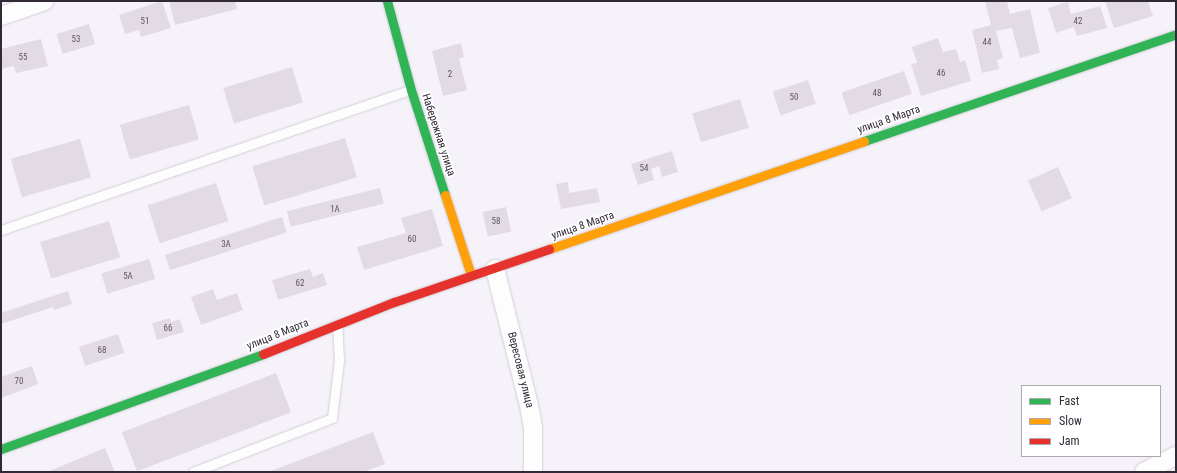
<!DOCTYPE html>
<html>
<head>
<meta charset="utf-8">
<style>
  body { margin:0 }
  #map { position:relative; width:1177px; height:473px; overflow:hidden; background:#f6f2f9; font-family:"Roboto Condensed",sans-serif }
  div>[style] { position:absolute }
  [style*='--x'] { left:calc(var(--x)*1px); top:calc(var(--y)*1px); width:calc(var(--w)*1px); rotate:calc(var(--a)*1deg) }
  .building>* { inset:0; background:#e2dbe6; transform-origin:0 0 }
  .roads { filter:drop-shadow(0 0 1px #d4ced7) drop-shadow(0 0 1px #d4ced7) }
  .lane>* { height:9px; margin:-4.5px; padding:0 4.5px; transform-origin:4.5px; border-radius:4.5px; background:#fefdfe }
  .street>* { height:18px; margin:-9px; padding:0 9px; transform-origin:9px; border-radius:9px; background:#fefdfe }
  .fast>* { height:9px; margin:-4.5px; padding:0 4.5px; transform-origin:4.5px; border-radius:4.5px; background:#30b455 }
  .slow>* { height:9px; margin:-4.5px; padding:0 4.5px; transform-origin:4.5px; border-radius:4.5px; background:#ff9f0a }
  .jam>* { height:9px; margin:-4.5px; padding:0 4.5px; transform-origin:4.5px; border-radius:4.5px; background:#e5322d }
  span { translate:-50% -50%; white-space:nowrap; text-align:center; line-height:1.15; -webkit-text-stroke:3.5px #fff; paint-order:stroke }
  .number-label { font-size:9px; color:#5d5662 }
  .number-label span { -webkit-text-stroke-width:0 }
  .street-label { font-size:11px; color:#312936 }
  .frame { position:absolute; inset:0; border:2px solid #312936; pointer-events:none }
  .legend { position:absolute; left:1021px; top:385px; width:140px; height:72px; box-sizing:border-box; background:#fff; border:1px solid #ada9af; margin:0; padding:5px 7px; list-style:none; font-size:12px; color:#312936 }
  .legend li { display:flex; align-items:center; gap:8px; height:20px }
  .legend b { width:20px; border:1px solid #ada9af }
</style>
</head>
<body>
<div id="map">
  <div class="building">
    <div style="clip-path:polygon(162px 1px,171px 28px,141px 37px,139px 30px,125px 34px,119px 15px)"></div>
    <div style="clip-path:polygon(169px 1px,235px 1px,237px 9px,175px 25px)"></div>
    <div style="clip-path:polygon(1007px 1px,1010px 14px,1030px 9px,1040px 53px,1020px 58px,1012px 28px,996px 31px,1003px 58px,997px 60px,999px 69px,982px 73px,972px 30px,991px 25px,985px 2px)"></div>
    <div style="clip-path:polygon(1105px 1px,1148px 1px,1153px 16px,1114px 28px)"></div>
    <div style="clip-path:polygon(1068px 2px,1071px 14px,1100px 6px,1107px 28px,1077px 36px,1074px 27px,1056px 33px,1048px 8px)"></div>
    <div style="left:89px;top:24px;width:21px;height:34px;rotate:73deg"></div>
    <div style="clip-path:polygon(938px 38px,943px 52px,956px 49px,960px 62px,965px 60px,971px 81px,921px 96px,911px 64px,917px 63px,912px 47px)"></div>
    <div style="clip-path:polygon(41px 39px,48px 66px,16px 73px,14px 66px,1px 69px,1px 49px)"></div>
    <div style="clip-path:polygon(461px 43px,464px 57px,459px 59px,467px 90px,443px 96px,432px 51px)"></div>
    <div style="left:292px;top:67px;width:37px;height:72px;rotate:73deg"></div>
    <div style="left:904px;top:71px;width:24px;height:66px;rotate:71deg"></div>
    <div style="left:808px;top:80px;width:25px;height:37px;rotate:72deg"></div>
    <div style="left:740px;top:99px;width:30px;height:50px;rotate:73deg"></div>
    <div style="left:189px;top:105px;width:36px;height:72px;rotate:74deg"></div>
    <div style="left:345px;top:138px;width:41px;height:97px;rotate:73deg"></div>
    <div style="left:80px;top:139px;width:40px;height:72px;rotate:74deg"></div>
    <div style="clip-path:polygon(672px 151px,678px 172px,662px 177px,659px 166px,651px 169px,654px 180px,638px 185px,631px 164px)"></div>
    <div style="left:1058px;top:167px;width:34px;height:33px;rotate:66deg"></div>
    <div style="clip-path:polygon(568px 182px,569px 193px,597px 188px,600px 202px,561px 209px,556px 184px)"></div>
    <div style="left:216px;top:183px;width:40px;height:72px;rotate:72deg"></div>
    <div style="left:380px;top:188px;width:16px;height:96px;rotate:76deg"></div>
    <div style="left:506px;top:207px;width:25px;height:24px;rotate:78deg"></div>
    <div style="clip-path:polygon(432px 209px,443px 246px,364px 270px,357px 247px,406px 233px,401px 218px)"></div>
    <div style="left:282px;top:217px;width:16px;height:123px;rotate:72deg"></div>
    <div style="left:109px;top:221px;width:38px;height:72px;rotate:73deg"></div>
    <div style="left:149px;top:259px;width:21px;height:50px;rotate:73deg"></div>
    <div style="clip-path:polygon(310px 269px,313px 277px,323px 273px,327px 285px,278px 300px,272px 280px)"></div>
    <div style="clip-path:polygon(213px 289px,217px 300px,237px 293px,243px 310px,201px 325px,191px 297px)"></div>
    <div style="clip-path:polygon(68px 291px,72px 304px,54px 310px,53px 307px,1px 324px,1px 313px)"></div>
    <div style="clip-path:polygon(170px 318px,171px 322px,180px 319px,184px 332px,157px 340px,152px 323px)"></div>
    <div style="left:118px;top:334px;width:20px;height:41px;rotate:72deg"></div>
    <div style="clip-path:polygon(32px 366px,38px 384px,1px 398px,1px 377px)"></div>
    <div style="left:276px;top:373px;width:42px;height:165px;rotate:69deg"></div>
    <div style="clip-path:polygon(373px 432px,385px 464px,363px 472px,268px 472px)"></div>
    <div style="clip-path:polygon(105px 448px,115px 472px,47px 472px)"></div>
  </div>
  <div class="roads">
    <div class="lane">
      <div style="--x:1;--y:230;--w:433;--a:-18.9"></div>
      <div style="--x:193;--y:472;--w:149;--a:-21.2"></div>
      <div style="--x:332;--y:418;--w:58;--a:-83.1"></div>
      <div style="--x:339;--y:360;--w:35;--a:-93"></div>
    </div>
    <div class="street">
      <div style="--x:1;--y:16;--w:46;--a:-18.8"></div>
      <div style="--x:495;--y:269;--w:140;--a:76"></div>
      <div style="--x:529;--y:405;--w:23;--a:80"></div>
      <div style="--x:533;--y:428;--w:44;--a:90"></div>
      <div style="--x:1144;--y:472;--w:36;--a:-27"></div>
    </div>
    <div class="fast">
      <div style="--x:387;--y:1;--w:92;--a:74.9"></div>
      <div style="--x:411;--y:90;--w:110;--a:72.1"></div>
      <div style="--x:864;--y:141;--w:330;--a:-18.9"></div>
      <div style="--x:1;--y:449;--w:279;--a:-19.9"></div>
    </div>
    <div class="slow">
      <div style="--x:445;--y:195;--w:84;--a:72"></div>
      <div style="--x:549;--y:249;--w:333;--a:-18.9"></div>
    </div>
    <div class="jam">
      <div style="--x:263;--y:354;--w:141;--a:-21.7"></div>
      <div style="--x:394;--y:302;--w:164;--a:-18.9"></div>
    </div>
  </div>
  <div class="number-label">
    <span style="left:145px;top:21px">51</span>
    <span style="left:1078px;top:21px">42</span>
    <span style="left:76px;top:39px">53</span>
    <span style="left:987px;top:42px">44</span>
    <span style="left:23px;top:57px">55</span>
    <span style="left:941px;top:73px">46</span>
    <span style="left:450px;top:74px">2</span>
    <span style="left:877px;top:93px">48</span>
    <span style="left:794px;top:97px">50</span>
    <span style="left:644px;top:168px">54</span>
    <span style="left:335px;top:209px">1А</span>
    <span style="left:496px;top:221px">58</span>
    <span style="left:412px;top:239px">60</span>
    <span style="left:226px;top:244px">3А</span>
    <span style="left:128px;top:276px">5А</span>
    <span style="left:300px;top:283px">62</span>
    <span style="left:168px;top:328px">66</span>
    <span style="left:102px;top:350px">68</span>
    <span style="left:19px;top:381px">70</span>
  </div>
  <div class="street-label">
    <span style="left:889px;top:120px;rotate:-19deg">улица 8 Марта</span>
    <span style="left:438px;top:135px;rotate:72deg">Набережная улица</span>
    <span style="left:583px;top:226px;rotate:-19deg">улица 8 Марта</span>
    <span style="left:278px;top:335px;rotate:-22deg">улица 8 Марта</span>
    <span style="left:520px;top:370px;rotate:76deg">Вересовая улица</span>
  </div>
  <div class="frame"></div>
  <ul class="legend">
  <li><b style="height:5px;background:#30b455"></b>Fast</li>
  <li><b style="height:5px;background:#ff9f0a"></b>Slow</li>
  <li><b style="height:5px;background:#e5322d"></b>Jam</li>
  </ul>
</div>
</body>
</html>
